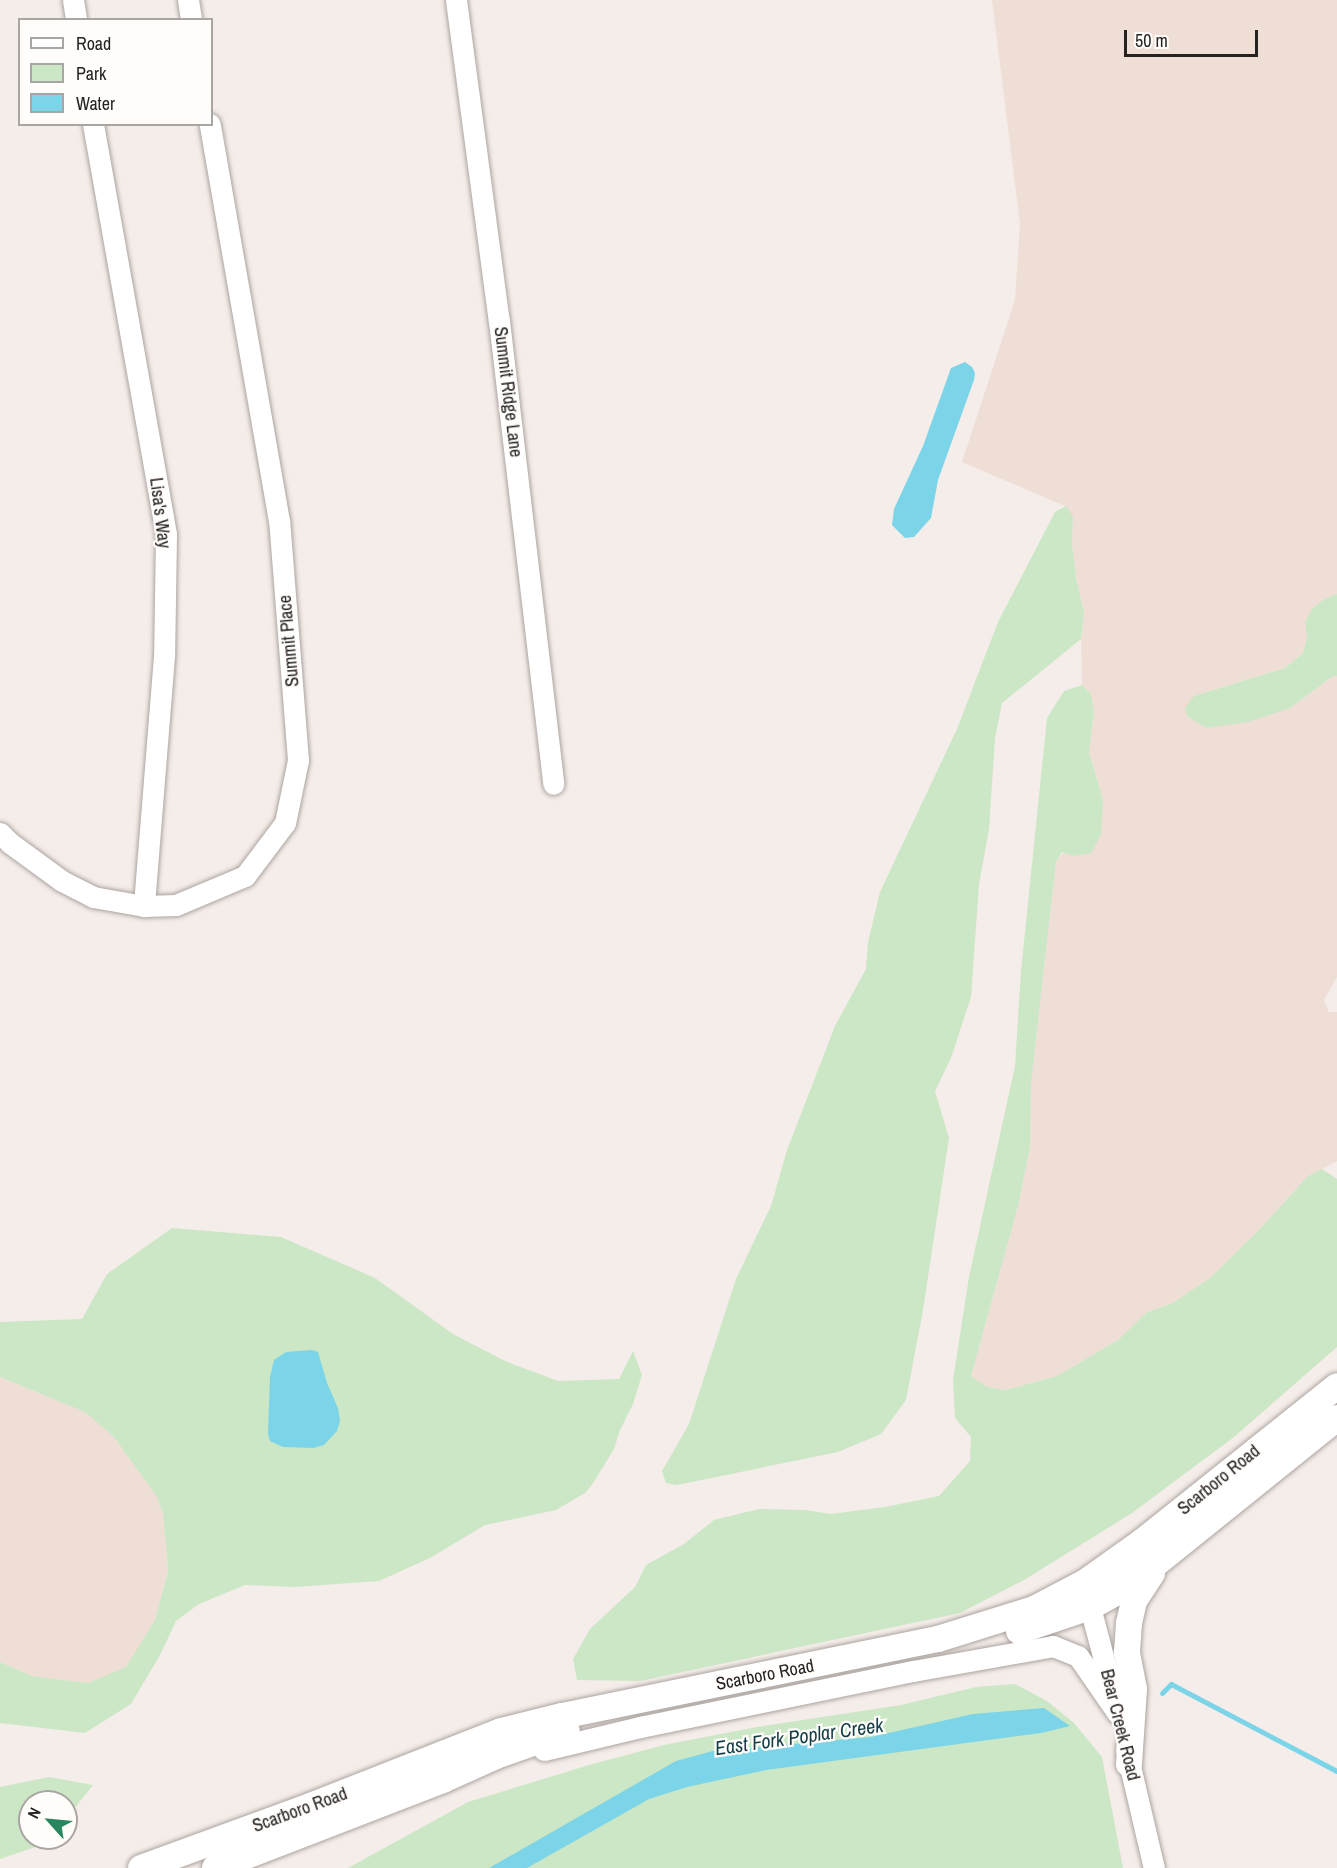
<!DOCTYPE html>
<html>
<head>
<meta charset="utf-8">
<style>
  body { margin:0 }
  #map { position:relative; width:1337px; height:1868px; overflow:hidden; background:#f5ede9; font-family:"Archivo Narrow",sans-serif }
  div>[style] { position:absolute }
  [style*='--x'] { left:calc(var(--x)*1px); top:calc(var(--y)*1px); width:calc(var(--w)*1px); rotate:calc(var(--a)*1deg) }
  .built>* { inset:0; background:#eeded6 }
  .green>* { inset:0; background:#cbe7c6 }
  .water>* { inset:0; background:#7bd4e7 }
  .stream>* { height:5px; margin:-2.5px; padding:0 2.5px; transform-origin:2.5px; border-radius:2.5px; background:#7bd4e7 }
  .roads { filter:drop-shadow(0 0 2px #aca4a0) drop-shadow(0 0 2px #aca4a0) }
  .minor>* { height:21px; margin:-10.5px; padding:0 10.5px; transform-origin:10.5px; border-radius:10.5px; background:#fff }
  .major>* { height:26px; margin:-13px; padding:0 13px; transform-origin:13px; border-radius:13px; background:#fff }
  span { translate:-50% -50%; white-space:nowrap; text-align:center; line-height:1.15; -webkit-text-stroke:4.5px #fffcfa; paint-order:stroke }
  .street-label { font-size:18px; color:#252221 }
  .water-label { font-size:20px; color:#143e46; font-style:italic }
  .legend { position:absolute; left:18px; top:18px; width:195px; height:108px; box-sizing:border-box; background:#fffcfa; border:2px solid #a8a5a3; margin:0; padding:8px 10px; list-style:none; font-size:18px; color:#252221 }
  .legend li { display:flex; align-items:center; gap:12px; height:30px }
  .legend b { width:30px; border:2px solid #a8a5a3 }
  .north { position:absolute; left:18px; top:1790px; width:60px; height:60px; box-sizing:border-box; background:#fffcfa; border:2px solid #a8a5a3; border-radius:50%; rotate:297deg; font-size:16px; font-weight:700; line-height:24px; text-align:center; color:#252221 }
  .north::after { content:''; display:block; margin:auto; width:21px; height:27px; background:#29875f; clip-path:polygon(50% 0,100% 100%,50% 72%,0 100%) }
  .scale { position:absolute; left:1124px; top:30px; width:134px; height:27px; box-sizing:border-box; border:3px solid #252221; border-top:0; padding-left:8px; font-size:18px; line-height:21px; white-space:nowrap; color:#252221; -webkit-text-stroke:4px #fffcfa; paint-order:stroke }
</style>
</head>
<body>
<div id="map">
  <div class="built">
    <div style="clip-path:polygon(992px 0,1337px 0,1337px 594px,1323px 600px,1305px 622px,1307px 638px,1303px 653px,1284px 668px,1194px 696px,1187px 716px,1206px 728px,1290px 708px,1333px 676px,1337px 676px,1337px 977px,1324px 1000px,1329px 1012px,1337px 1012px,1337px 1161px,1308px 1176px,1257px 1232px,1210px 1278px,1171px 1304px,1147px 1312px,1118px 1340px,1057px 1376px,1006px 1390px,987px 1387px,971px 1376px,1018px 1206px,1030px 1148px,1031px 1084px,1056px 862px,1103px 800px,1089px 752px,1094px 712px,1091px 694px,1082px 685px,1081px 639px,1084px 612px,1076px 578px,1072px 543px,1073px 516px,1065px 506px,962px 462px,1015px 300px,1020px 224px)"></div>
    <div style="clip-path:polygon(0 1377px,85px 1412px,114px 1437px,157px 1497px,163px 1513px,168px 1570px,155px 1620px,126px 1668px,88px 1683px,32px 1676px,0 1662px)"></div>
  </div>
  <div class="green">
    <div style="clip-path:polygon(1066px 506px,1073px 516px,1072px 543px,1076px 578px,1084px 612px,1081px 639px,1002px 703px,995px 738px,989px 829px,979px 884px,971px 997px,951px 1058px,935px 1091px,949px 1138px,923px 1310px,906px 1400px,881px 1434px,838px 1452px,677px 1485px,666px 1483px,662px 1471px,689px 1424px,736px 1279px,771px 1206px,787px 1150px,835px 1026px,866px 969px,868px 942px,880px 892px,957px 729px,998px 622px,1055px 512px)"></div>
    <div style="clip-path:polygon(1337px 594px,1337px 676px,1333px 676px,1290px 708px,1248px 722px,1206px 728px,1187px 716px,1185px 708px,1194px 696px,1285px 668px,1303px 653px,1307px 638px,1305px 622px,1312px 609px,1323px 600px)"></div>
    <div style="clip-path:polygon(1082px 685px,1091px 694px,1094px 712px,1089px 752px,1103px 800px,1101px 835px,1091px 853px,1073px 856px,1062px 852px,1056px 862px,1031px 1084px,1030px 1148px,1018px 1206px,971px 1376px,987px 1387px,1006px 1390px,1057px 1376px,1118px 1340px,1147px 1312px,1171px 1304px,1210px 1278px,1257px 1232px,1308px 1176px,1322px 1169px,1337px 1179px,1337px 1347px,1234px 1437px,1132px 1513px,1024px 1580px,960px 1613px,640px 1681px,577px 1680px,573px 1659px,590px 1629px,635px 1587px,646px 1565px,684px 1544px,714px 1520px,759px 1509px,805px 1510px,831px 1514px,885px 1507px,939px 1496px,970px 1461px,971px 1437px,955px 1418px,953px 1380px,969px 1277px,1015px 1066px,1021px 971px,1047px 718px,1064px 691px)"></div>
    <div style="clip-path:polygon(172px 1228px,281px 1237px,375px 1278px,453px 1334px,505px 1361px,558px 1381px,619px 1379px,633px 1351px,642px 1375px,633px 1404px,620px 1430px,614px 1449px,592px 1485px,585px 1493px,556px 1510px,485px 1525px,430px 1558px,379px 1581px,295px 1587px,245px 1585px,199px 1604px,176px 1621px,160px 1655px,131px 1704px,85px 1733px,0 1723px,0 1662px,32px 1676px,88px 1683px,126px 1667px,155px 1620px,168px 1571px,163px 1513px,157px 1497px,114px 1437px,85px 1412px,0 1377px,0 1322px,82px 1319px,107px 1274px)"></div>
    <div style="clip-path:polygon(1015px 1684px,1047px 1701px,1074px 1723px,1102px 1757px,1123px 1868px,348px 1868px,468px 1802px,589px 1765px,664px 1745px,757px 1727px,901px 1705px,976px 1687px)"></div>
    <div style="clip-path:polygon(49px 1777px,93px 1785px,66px 1819px,66px 1802px,30px 1802px,30px 1838px,51px 1838px,47px 1843px,0 1859px,0 1787px)"></div>
  </div>
  <div class="water">
    <div style="clip-path:polygon(965px 362px,972px 367px,975px 373px,974px 380px,938px 480px,931px 518px,914px 537px,905px 538px,892px 525px,894px 509px,923px 446px,951px 368px)"></div>
    <div style="clip-path:polygon(312px 1350px,318px 1352px,327px 1383px,338px 1408px,340px 1421px,337px 1431px,324px 1445px,313px 1448px,283px 1447px,270px 1441px,268px 1434px,270px 1377px,274px 1360px,286px 1352px)"></div>
    <div style="clip-path:polygon(1044px 1708px,1070px 1726px,1041px 1733px,766px 1770px,687px 1787px,649px 1799px,527px 1868px,489px 1868px,676px 1761px,713px 1751px,871px 1737px,973px 1714px)"></div>
  </div>
  <div class="stream">
    <div style="--x:1162;--y:1693;--w:13;--a:-45"></div>
    <div style="--x:1171;--y:1684;--w:187;--a:27.7"></div>
  </div>
  <div class="roads">
    <div class="minor">
      <div style="--x:73;--y:0;--w:20;--a:81"></div>
      <div style="--x:188;--y:0;--w:20;--a:81"></div>
      <div style="--x:456;--y:0;--w:324;--a:82.4"></div>
      <div style="--x:499;--y:321;--w:466;--a:83.3"></div>
      <div style="--x:93;--y:124;--w:417;--a:79.9"></div>
      <div style="--x:166;--y:535;--w:121;--a:90.9"></div>
      <div style="--x:164;--y:656;--w:251;--a:94.6"></div>
      <div style="--x:0;--y:833;--w:14;--a:45"></div>
      <div style="--x:10;--y:843;--w:64;--a:36.2"></div>
      <div style="--x:62;--y:881;--w:35;--a:27"></div>
      <div style="--x:93;--y:897;--w:52;--a:10"></div>
      <div style="--x:144;--y:906;--w:32;--a:-2"></div>
      <div style="--x:176;--y:905;--w:75;--a:-22.8"></div>
      <div style="--x:245;--y:876;--w:66;--a:-53"></div>
      <div style="--x:285;--y:823;--w:64;--a:-78.3"></div>
      <div style="--x:298;--y:760;--w:240;--a:-94.5"></div>
      <div style="--x:279;--y:521;--w:403;--a:-99.9"></div>
      <div style="--x:1086;--y:1592;--w:110;--a:75.2"></div>
      <div style="--x:1092;--y:1604;--w:21;--a:-59"></div>
      <div style="--x:1103;--y:1586;--w:86;--a:-36.5"></div>
      <div style="--x:1126;--y:1749;--w:122;--a:76.8"></div>
      <div style="--x:544;--y:1750;--w:99;--a:-13.5"></div>
      <div style="--x:640;--y:1727;--w:279;--a:-11.6"></div>
      <div style="--x:913;--y:1671;--w:142;--a:-10.1"></div>
      <div style="--x:1053;--y:1646;--w:27;--a:22"></div>
      <div style="--x:1078;--y:1656;--w:70;--a:55.4"></div>
    </div>
    <div class="major">
      <div style="--x:1019;--y:1631;--w:75;--a:-18.7"></div>
      <div style="--x:1090;--y:1607;--w:43;--a:-28.9"></div>
      <div style="--x:1128;--y:1586;--w:268;--a:-38.8"></div>
      <div style="--x:1129;--y:1764;--w:75;--a:-86.2"></div>
      <div style="--x:1134;--y:1689;--w:38;--a:-101"></div>
      <div style="--x:1127;--y:1652;--w:29;--a:-86"></div>
      <div style="--x:1129;--y:1623;--w:23;--a:-77"></div>
      <div style="--x:1134;--y:1601;--w:33;--a:-57"></div>
      <div style="--x:141;--y:1868;--w:180;--a:-20.1"></div>
      <div style="--x:310;--y:1806;--w:205;--a:-21.4"></div>
      <div style="--x:501;--y:1731;--w:63;--a:-13.8"></div>
      <div style="--x:562;--y:1716;--w:384;--a:-11.6"></div>
      <div style="--x:938;--y:1639;--w:101;--a:-17.4"></div>
      <div style="--x:1034;--y:1609;--w:56;--a:-27.5"></div>
      <div style="--x:1084;--y:1583;--w:72;--a:-35.4"></div>
      <div style="--x:1143;--y:1541;--w:248;--a:-38.6"></div>
      <div style="--x:215;--y:1868;--w:244;--a:-21.1"></div>
      <div style="--x:443;--y:1780;--w:58;--a:-24.4"></div>
      <div style="--x:496;--y:1756;--w:75;--a:-19.4"></div>
    </div>
  </div>
  <div class="street-label">
    <span style="left:508px;top:392px;rotate:83deg">Summit Ridge Lane</span>
    <span style="left:160px;top:513px;rotate:83deg">Lisa's Way</span>
    <span style="left:289px;top:641px;rotate:-95deg">Summit Place</span>
    <span style="left:1219px;top:1480px;rotate:-39deg">Scarboro Road</span>
    <span style="left:765px;top:1675px;rotate:-11deg">Scarboro Road</span>
    <span style="left:1120px;top:1725px;rotate:76deg">Bear Creek Road</span>
    <span style="left:300px;top:1810px;rotate:-20deg">Scarboro Road</span>
  </div>
  <div class="water-label">
    <span style="left:799px;top:1736px;rotate:-8deg">East Fork Poplar Creek</span>
  </div>
  <ul class="legend">
  <li><b style="height:8px;background:#fff"></b>Road</li>
  <li><b style="height:16px;background:#cbe7c6"></b>Park</li>
  <li><b style="height:16px;background:#7bd4e7"></b>Water</li>
  </ul>
  <div class="north">N</div>
  <div class="scale">50 m</div>
</div>
</body>
</html>
